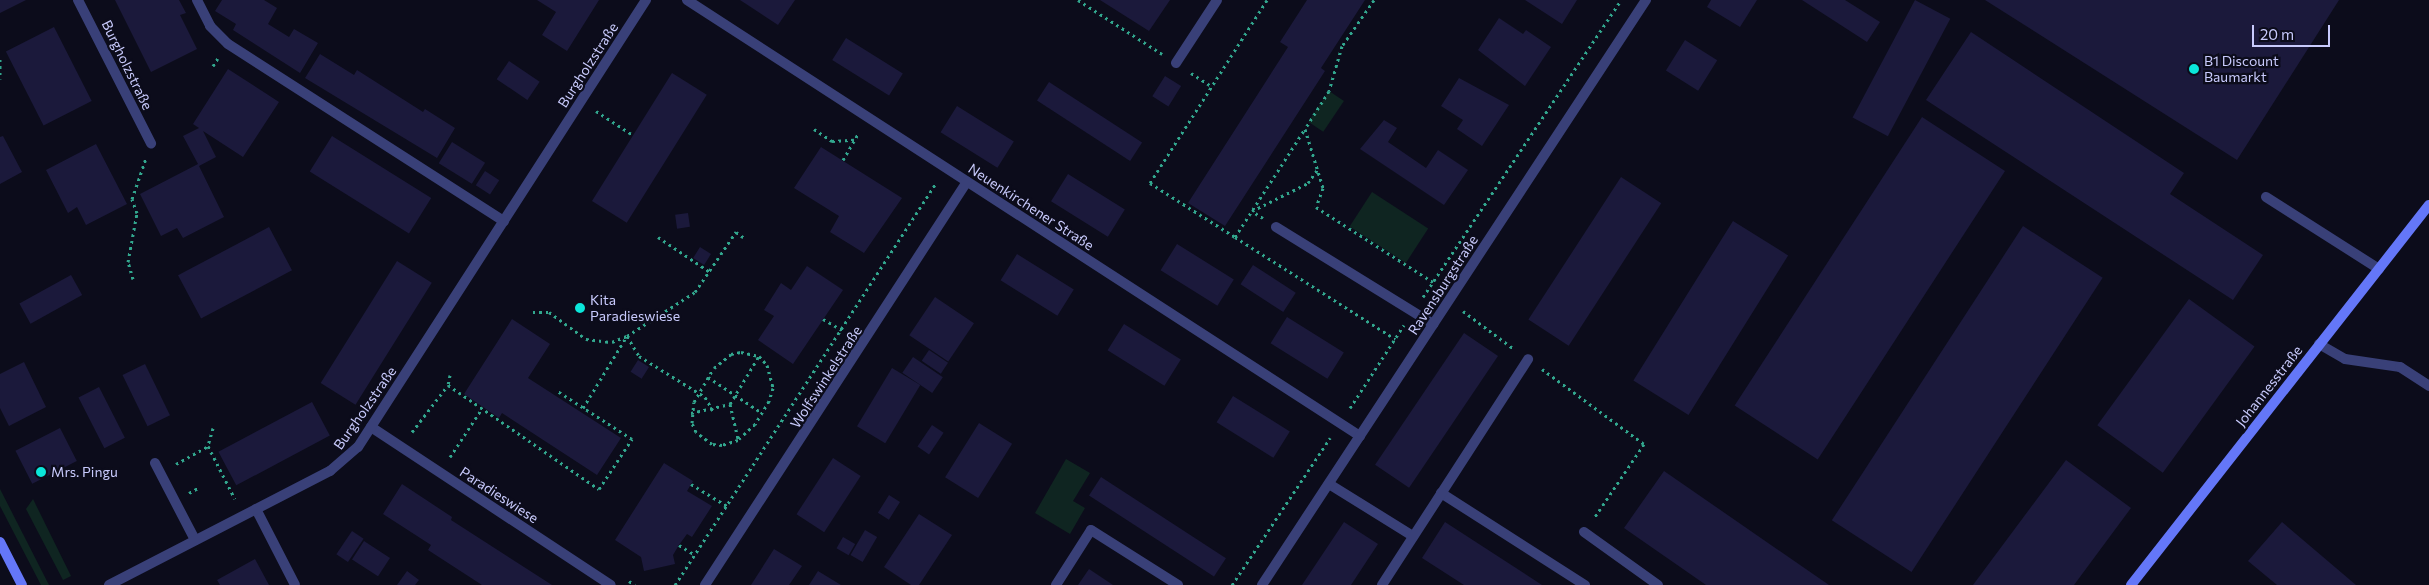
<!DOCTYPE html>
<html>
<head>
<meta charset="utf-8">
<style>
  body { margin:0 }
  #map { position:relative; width:2429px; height:585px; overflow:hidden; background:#0c0c1b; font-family:Commissioner,sans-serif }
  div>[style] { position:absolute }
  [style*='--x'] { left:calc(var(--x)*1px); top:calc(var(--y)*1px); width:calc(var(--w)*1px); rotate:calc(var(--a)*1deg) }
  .green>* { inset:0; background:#0f2521; transform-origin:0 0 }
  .building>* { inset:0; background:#1b193b; transform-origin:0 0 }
  .path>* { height:3px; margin-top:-1.5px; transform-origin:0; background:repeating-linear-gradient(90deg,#32a78e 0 2.5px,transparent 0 6.5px) }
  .service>* { height:10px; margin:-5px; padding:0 5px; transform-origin:5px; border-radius:5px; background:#394078 }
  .minor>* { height:10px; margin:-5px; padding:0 5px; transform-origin:5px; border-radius:5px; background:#394078 }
  .secondary>* { height:10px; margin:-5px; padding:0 5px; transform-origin:5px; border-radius:5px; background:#6477f8 }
  .dots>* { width:14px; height:14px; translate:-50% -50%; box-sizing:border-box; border:2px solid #0c0c1b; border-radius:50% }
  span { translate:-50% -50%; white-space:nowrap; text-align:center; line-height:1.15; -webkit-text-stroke:4.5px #0c0c1b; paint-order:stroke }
  .poi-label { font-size:14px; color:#c8cafc }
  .left { translate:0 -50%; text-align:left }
  .street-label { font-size:14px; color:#c8cafc }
  .scale { position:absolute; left:2252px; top:25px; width:78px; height:22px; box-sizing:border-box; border:2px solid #c8cafc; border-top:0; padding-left:6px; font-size:15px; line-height:18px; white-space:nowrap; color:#c8cafc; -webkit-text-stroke:4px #0c0c1b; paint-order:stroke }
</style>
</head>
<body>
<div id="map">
  <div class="green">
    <div style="left:1329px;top:91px;width:18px;height:37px;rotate:34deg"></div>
    <div style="left:1372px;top:192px;width:67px;height:41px;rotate:33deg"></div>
    <div style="clip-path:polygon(1066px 459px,1090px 473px,1073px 501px,1085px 508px,1070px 534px,1035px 513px)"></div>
    <div style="clip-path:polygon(0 489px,49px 585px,41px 585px,0 506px)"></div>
    <div style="clip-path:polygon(33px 499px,71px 576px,63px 580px,26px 509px)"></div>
  </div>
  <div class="building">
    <div style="clip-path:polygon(0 0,26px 0,0 13px)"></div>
    <div style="clip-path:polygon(115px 0,179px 0,186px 13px,180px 15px,197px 49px,151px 72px)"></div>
    <div style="clip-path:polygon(222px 0,264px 0,277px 8px,268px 24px,289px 37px,294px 29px,318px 43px,300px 73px,233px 30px,236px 24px,215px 11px)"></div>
    <div style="clip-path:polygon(537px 0,599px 0,567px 51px,542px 35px,556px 12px)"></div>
    <div style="clip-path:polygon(740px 0,795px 0,778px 25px)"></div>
    <div style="clip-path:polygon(1100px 0,1170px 0,1149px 31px)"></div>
    <div style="clip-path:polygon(1307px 0,1365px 0,1321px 68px,1325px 71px,1225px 226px,1188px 203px,1288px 47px,1280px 42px)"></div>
    <div style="clip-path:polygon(1525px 0,1577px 0,1562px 24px)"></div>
    <div style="clip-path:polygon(1711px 0,1757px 0,1740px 27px,1707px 7px)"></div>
    <div style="clip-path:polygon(1802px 0,1845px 0,1880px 22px,1867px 42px)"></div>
    <div style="left:1915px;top:0;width:40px;height:133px;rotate:28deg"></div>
    <div style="clip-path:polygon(1985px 0,2339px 0,2237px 160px)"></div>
    <div style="clip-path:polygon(1499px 18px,1523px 34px,1526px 30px,1551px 47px,1525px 86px,1478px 50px)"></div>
    <div style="left:54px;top:27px;width:83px;height:54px;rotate:63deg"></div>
    <div style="clip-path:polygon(1971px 32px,2184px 173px,2170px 194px,2263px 255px,2233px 300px,1926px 100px)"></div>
    <div style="left:846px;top:38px;width:67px;height:26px;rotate:32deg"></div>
    <div style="left:1685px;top:40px;width:38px;height:36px;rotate:32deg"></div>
    <div style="clip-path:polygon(320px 54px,354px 75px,357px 70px,423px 112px,425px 109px,455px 128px,437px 158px,305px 78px)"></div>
    <div style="left:509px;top:61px;width:37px;height:22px;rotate:34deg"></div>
    <div style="clip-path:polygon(228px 69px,279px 102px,243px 157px,203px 131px,216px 157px,199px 166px,224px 217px,183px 238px,177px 228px,161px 236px,140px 194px,198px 164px,183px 136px,199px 128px,193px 124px)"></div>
    <div style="left:672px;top:73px;width:41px;height:151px;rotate:32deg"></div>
    <div style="left:1165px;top:76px;width:19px;height:24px;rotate:32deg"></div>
    <div style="clip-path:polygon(1459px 78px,1509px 105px,1482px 146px,1457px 129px,1463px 120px,1441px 106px)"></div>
    <div style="left:1049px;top:82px;width:111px;height:22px;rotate:33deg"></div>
    <div style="left:957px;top:106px;width:67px;height:31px;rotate:32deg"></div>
    <div style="left:1922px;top:117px;width:99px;height:344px;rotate:33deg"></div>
    <div style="clip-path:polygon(1384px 120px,1397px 128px,1388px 142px,1426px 168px,1438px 150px,1468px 170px,1444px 205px,1360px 149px)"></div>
    <div style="clip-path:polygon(3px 136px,22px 172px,0 184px,0 137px)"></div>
    <div style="left:332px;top:136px;width:117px;height:42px;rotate:32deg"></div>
    <div style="left:452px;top:142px;width:39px;height:25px;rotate:32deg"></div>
    <div style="clip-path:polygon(96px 144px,127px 204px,86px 225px,77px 207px,68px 213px,46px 170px)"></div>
    <div style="clip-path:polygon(821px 147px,902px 198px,864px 253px,830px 232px,839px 216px,794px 188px)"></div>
    <div style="left:485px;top:171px;width:17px;height:17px;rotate:33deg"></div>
    <div style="left:1068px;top:174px;width:67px;height:32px;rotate:32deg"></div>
    <div style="left:1621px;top:177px;width:48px;height:170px;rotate:33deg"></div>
    <div style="left:688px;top:213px;width:14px;height:13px;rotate:82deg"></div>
    <div style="left:1733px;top:221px;width:65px;height:188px;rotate:32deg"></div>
    <div style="left:2023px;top:226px;width:95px;height:351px;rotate:33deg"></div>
    <div style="left:269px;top:227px;width:49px;height:103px;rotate:62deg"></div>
    <div style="left:1177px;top:244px;width:67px;height:31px;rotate:32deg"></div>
    <div style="left:700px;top:247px;width:13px;height:13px;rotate:32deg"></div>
    <div style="left:1017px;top:254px;width:67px;height:31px;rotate:32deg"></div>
    <div style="left:397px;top:261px;width:41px;height:144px;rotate:32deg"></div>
    <div style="left:1253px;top:265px;width:51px;height:23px;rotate:33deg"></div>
    <div style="clip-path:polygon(807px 266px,843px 290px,793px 364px,758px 340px,774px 316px,764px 310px,781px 283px,791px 290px)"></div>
    <div style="left:71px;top:275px;width:23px;height:59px;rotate:61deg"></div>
    <div style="left:935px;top:297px;width:47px;height:46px;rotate:34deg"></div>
    <div style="left:2189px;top:299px;width:81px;height:156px;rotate:36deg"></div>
    <div style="left:1287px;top:317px;width:67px;height:31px;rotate:32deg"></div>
    <div style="clip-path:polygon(512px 319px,550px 344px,528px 378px,621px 438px,597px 475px,502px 413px,499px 418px,464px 394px)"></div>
    <div style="left:1124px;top:324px;width:67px;height:31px;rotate:32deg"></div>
    <div style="left:1464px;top:333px;width:41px;height:159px;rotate:34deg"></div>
    <div style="left:929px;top:350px;width:23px;height:13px;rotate:34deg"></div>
    <div style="left:913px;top:357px;width:36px;height:19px;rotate:34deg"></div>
    <div style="left:638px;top:360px;width:13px;height:14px;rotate:32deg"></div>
    <div style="clip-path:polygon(24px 362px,46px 407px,9px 426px,0 408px,0 374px)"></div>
    <div style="left:145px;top:364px;width:57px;height:25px;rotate:64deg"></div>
    <div style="left:892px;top:368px;width:33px;height:68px;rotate:31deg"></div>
    <div style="left:99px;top:387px;width:57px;height:23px;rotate:63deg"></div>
    <div style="left:1233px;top:396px;width:67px;height:31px;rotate:32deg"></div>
    <div style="left:312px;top:402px;width:38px;height:106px;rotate:62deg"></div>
    <div style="left:979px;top:423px;width:39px;height:64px;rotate:32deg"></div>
    <div style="left:932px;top:425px;width:14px;height:26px;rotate:34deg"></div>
    <div style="left:60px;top:428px;width:37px;height:50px;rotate:63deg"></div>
    <div style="left:833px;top:458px;width:33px;height:67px;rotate:33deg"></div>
    <div style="clip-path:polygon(2066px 460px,2131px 508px,2074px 585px,1973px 585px)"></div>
    <div style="clip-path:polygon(664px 463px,693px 481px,687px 491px,712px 506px,692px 537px,687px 534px,679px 545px,673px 555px,675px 564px,644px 571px,641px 557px,615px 540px)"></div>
    <div style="clip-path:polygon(1664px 471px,1829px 585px,1706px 585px,1624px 528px)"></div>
    <div style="left:1101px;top:477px;width:149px;height:22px;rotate:33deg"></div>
    <div style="clip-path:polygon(402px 484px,452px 517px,451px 520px,552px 585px,482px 585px,428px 550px,431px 545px,383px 514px)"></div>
    <div style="left:889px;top:495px;width:13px;height:21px;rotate:32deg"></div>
    <div style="clip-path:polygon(919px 514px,952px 535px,919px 585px,911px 585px,884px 567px)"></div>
    <div style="clip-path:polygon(1344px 522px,1378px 544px,1351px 585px,1302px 585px)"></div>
    <div style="clip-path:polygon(1445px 522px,1542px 585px,1464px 585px,1422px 558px)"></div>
    <div style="clip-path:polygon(2282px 522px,2356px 585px,2277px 585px,2248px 561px)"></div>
    <div style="left:865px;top:530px;width:14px;height:29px;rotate:30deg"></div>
    <div style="left:352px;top:531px;width:14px;height:28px;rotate:34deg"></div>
    <div style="left:843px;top:537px;width:14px;height:13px;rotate:30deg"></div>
    <div style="left:364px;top:541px;width:31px;height:22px;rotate:33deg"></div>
    <div style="clip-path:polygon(774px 549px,802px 566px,789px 585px,751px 585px)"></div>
    <div style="clip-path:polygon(255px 559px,269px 585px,220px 585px,217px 580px)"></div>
    <div style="clip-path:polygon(1089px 569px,1113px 585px,1078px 585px)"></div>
    <div style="clip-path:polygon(407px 571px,419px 580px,415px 585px,397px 585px)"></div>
    <div style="clip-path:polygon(818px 571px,841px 585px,809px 585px)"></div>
  </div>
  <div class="path">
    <div style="--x:1078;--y:0;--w:100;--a:32.7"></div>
    <div style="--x:1267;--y:0;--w:217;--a:122.6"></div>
    <div style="--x:1150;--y:183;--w:101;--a:32.4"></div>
    <div style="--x:1235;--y:237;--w:129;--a:-57.1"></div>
    <div style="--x:1374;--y:0;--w:56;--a:124.8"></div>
    <div style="--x:1342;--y:46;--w:47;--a:106.1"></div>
    <div style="--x:1329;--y:91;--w:45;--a:122.3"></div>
    <div style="--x:1305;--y:129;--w:62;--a:73"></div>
    <div style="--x:1323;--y:188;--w:20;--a:110"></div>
    <div style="--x:1316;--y:207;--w:139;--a:32.7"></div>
    <div style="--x:0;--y:59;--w:20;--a:90"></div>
    <div style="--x:213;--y:66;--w:9;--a:-58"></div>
    <div style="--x:1191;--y:73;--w:24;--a:33"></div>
    <div style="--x:596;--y:111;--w:44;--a:33"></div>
    <div style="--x:814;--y:129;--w:22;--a:34"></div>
    <div style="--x:832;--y:141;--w:22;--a:-3"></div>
    <div style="--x:843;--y:160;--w:32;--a:-60"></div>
    <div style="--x:1263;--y:218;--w:13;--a:-148"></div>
    <div style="--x:1252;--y:211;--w:63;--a:-26.6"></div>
    <div style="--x:1308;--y:183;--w:16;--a:-55"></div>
    <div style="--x:658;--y:237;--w:63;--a:33.9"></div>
    <div style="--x:1235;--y:237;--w:190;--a:32.5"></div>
    <div style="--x:133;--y:279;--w:18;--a:-106"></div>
    <div style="--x:128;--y:262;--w:50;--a:-79.6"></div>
    <div style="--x:137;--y:213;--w:15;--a:-110"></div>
    <div style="--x:132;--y:199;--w:43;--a:-71.1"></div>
    <div style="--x:1423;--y:297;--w:357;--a:-56.3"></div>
    <div style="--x:1463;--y:311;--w:64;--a:36.7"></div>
    <div style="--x:533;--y:312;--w:16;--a:0"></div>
    <div style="--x:549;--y:312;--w:46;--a:36.1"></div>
    <div style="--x:586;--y:339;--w:26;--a:7"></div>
    <div style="--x:612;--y:342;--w:16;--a:-22"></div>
    <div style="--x:627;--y:336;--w:81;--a:-32.9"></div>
    <div style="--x:695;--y:292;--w:73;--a:-55.7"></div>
    <div style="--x:736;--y:232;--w:9;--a:36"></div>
    <div style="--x:823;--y:319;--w:22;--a:30"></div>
    <div style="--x:627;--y:336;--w:23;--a:59"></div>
    <div style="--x:639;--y:356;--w:78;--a:31.8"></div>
    <div style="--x:705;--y:397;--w:16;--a:60"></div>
    <div style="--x:741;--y:352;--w:18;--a:13"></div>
    <div style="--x:759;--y:356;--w:12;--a:48"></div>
    <div style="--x:767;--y:365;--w:24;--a:75"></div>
    <div style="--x:773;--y:388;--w:14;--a:107"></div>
    <div style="--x:769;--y:401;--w:27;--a:121"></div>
    <div style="--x:755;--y:424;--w:23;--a:137"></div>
    <div style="--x:738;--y:440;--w:17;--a:163"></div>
    <div style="--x:722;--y:445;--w:10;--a:-174"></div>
    <div style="--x:712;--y:444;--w:20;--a:-143"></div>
    <div style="--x:696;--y:432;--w:10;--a:-114"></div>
    <div style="--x:692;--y:423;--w:21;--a:-85"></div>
    <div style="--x:694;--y:402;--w:39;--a:-60"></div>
    <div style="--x:714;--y:368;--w:22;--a:-39"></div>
    <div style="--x:731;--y:354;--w:10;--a:-11"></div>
    <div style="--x:1542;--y:369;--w:127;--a:36.3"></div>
    <div style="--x:1644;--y:444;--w:89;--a:124"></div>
    <div style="--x:450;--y:375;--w:10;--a:101"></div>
    <div style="--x:448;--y:385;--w:183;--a:34.6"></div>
    <div style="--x:599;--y:489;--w:60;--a:-56.6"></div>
    <div style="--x:632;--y:439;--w:90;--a:-147.2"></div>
    <div style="--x:708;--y:377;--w:65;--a:33.7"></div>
    <div style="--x:730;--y:404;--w:37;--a:77"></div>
    <div style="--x:583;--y:408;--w:84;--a:-58.6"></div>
    <div style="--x:1350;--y:408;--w:99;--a:-57"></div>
    <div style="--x:691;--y:413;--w:40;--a:-13"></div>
    <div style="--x:730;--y:404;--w:56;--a:-58.9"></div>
    <div style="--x:213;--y:428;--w:19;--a:106"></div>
    <div style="--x:208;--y:446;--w:59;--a:63"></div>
    <div style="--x:412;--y:432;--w:59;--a:-52.5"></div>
    <div style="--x:450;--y:457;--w:56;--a:-56.6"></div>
    <div style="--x:176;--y:464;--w:37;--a:-29"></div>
    <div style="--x:691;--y:484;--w:42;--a:31.4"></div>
    <div style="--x:189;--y:493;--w:10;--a:-29"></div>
    <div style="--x:679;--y:545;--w:19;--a:32"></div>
    <div style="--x:629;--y:581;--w:7;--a:34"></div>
    <div style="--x:675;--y:585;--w:479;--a:-57"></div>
    <div style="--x:1232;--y:585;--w:177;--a:-56.3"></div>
  </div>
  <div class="service">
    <div style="--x:78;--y:0;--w:161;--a:63"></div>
    <div style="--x:1176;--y:63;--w:75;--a:-56.9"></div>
    <div style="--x:2266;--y:197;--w:134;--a:32.5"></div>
    <div style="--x:1276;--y:227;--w:185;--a:31.7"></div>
    <div style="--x:2319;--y:344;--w:30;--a:30"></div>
    <div style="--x:2345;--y:359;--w:56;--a:8.3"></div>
    <div style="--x:2400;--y:367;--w:35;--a:33"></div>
    <div style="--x:155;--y:463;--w:87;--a:62.5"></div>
    <div style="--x:1329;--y:484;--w:99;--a:31.8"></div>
    <div style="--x:1441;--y:493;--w:171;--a:32.6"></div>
    <div style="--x:256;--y:509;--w:85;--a:62.8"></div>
    <div style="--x:1584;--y:532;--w:91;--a:35.6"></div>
    <div style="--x:1056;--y:585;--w:65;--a:-57.5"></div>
    <div style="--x:1091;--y:530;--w:103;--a:32.3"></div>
    <div style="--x:1382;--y:585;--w:269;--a:-57.1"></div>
  </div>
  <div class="minor">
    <div style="--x:197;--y:0;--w:29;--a:63"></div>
    <div style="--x:210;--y:26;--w:25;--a:45"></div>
    <div style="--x:228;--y:44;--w:328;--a:32.7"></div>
    <div style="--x:687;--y:0;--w:802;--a:32.94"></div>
    <div style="--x:371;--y:427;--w:287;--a:33.4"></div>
    <div style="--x:109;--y:585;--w:249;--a:-27.3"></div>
    <div style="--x:330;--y:471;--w:37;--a:-41"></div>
    <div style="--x:358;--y:447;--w:532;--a:-57.21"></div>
    <div style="--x:705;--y:585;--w:481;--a:-57"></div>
    <div style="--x:1262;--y:585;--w:700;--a:-56.72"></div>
  </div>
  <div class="secondary">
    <div style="--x:0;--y:542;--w:48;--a:62.9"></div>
    <div style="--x:2131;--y:585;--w:483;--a:-51.9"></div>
  </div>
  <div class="dots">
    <div style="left:2194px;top:69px;background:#0be6da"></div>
    <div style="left:580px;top:308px;background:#0be6da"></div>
    <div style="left:41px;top:472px;background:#0be6da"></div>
  </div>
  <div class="poi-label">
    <span class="left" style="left:2204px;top:69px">B1 Discount<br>Baumarkt</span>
    <span class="left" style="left:590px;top:308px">Kita<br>Paradieswiese</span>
    <span class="left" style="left:51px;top:472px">Mrs. Pingu</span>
  </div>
  <div class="street-label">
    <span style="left:127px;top:65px;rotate:64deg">Burgholzstraße</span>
    <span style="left:588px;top:65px;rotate:-57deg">Burgholzstraße</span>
    <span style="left:1031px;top:207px;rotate:33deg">Neuenkirchener Straße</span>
    <span style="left:1443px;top:285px;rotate:-57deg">Ravensburgstraße</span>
    <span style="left:826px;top:377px;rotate:-57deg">Wolfswinkelstraße</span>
    <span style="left:2269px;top:386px;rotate:-52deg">Johannesstraße</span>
    <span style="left:365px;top:408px;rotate:-55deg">Burgholzstraße</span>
    <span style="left:499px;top:495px;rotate:33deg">Paradieswiese</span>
  </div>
  <div class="scale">20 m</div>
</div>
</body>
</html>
